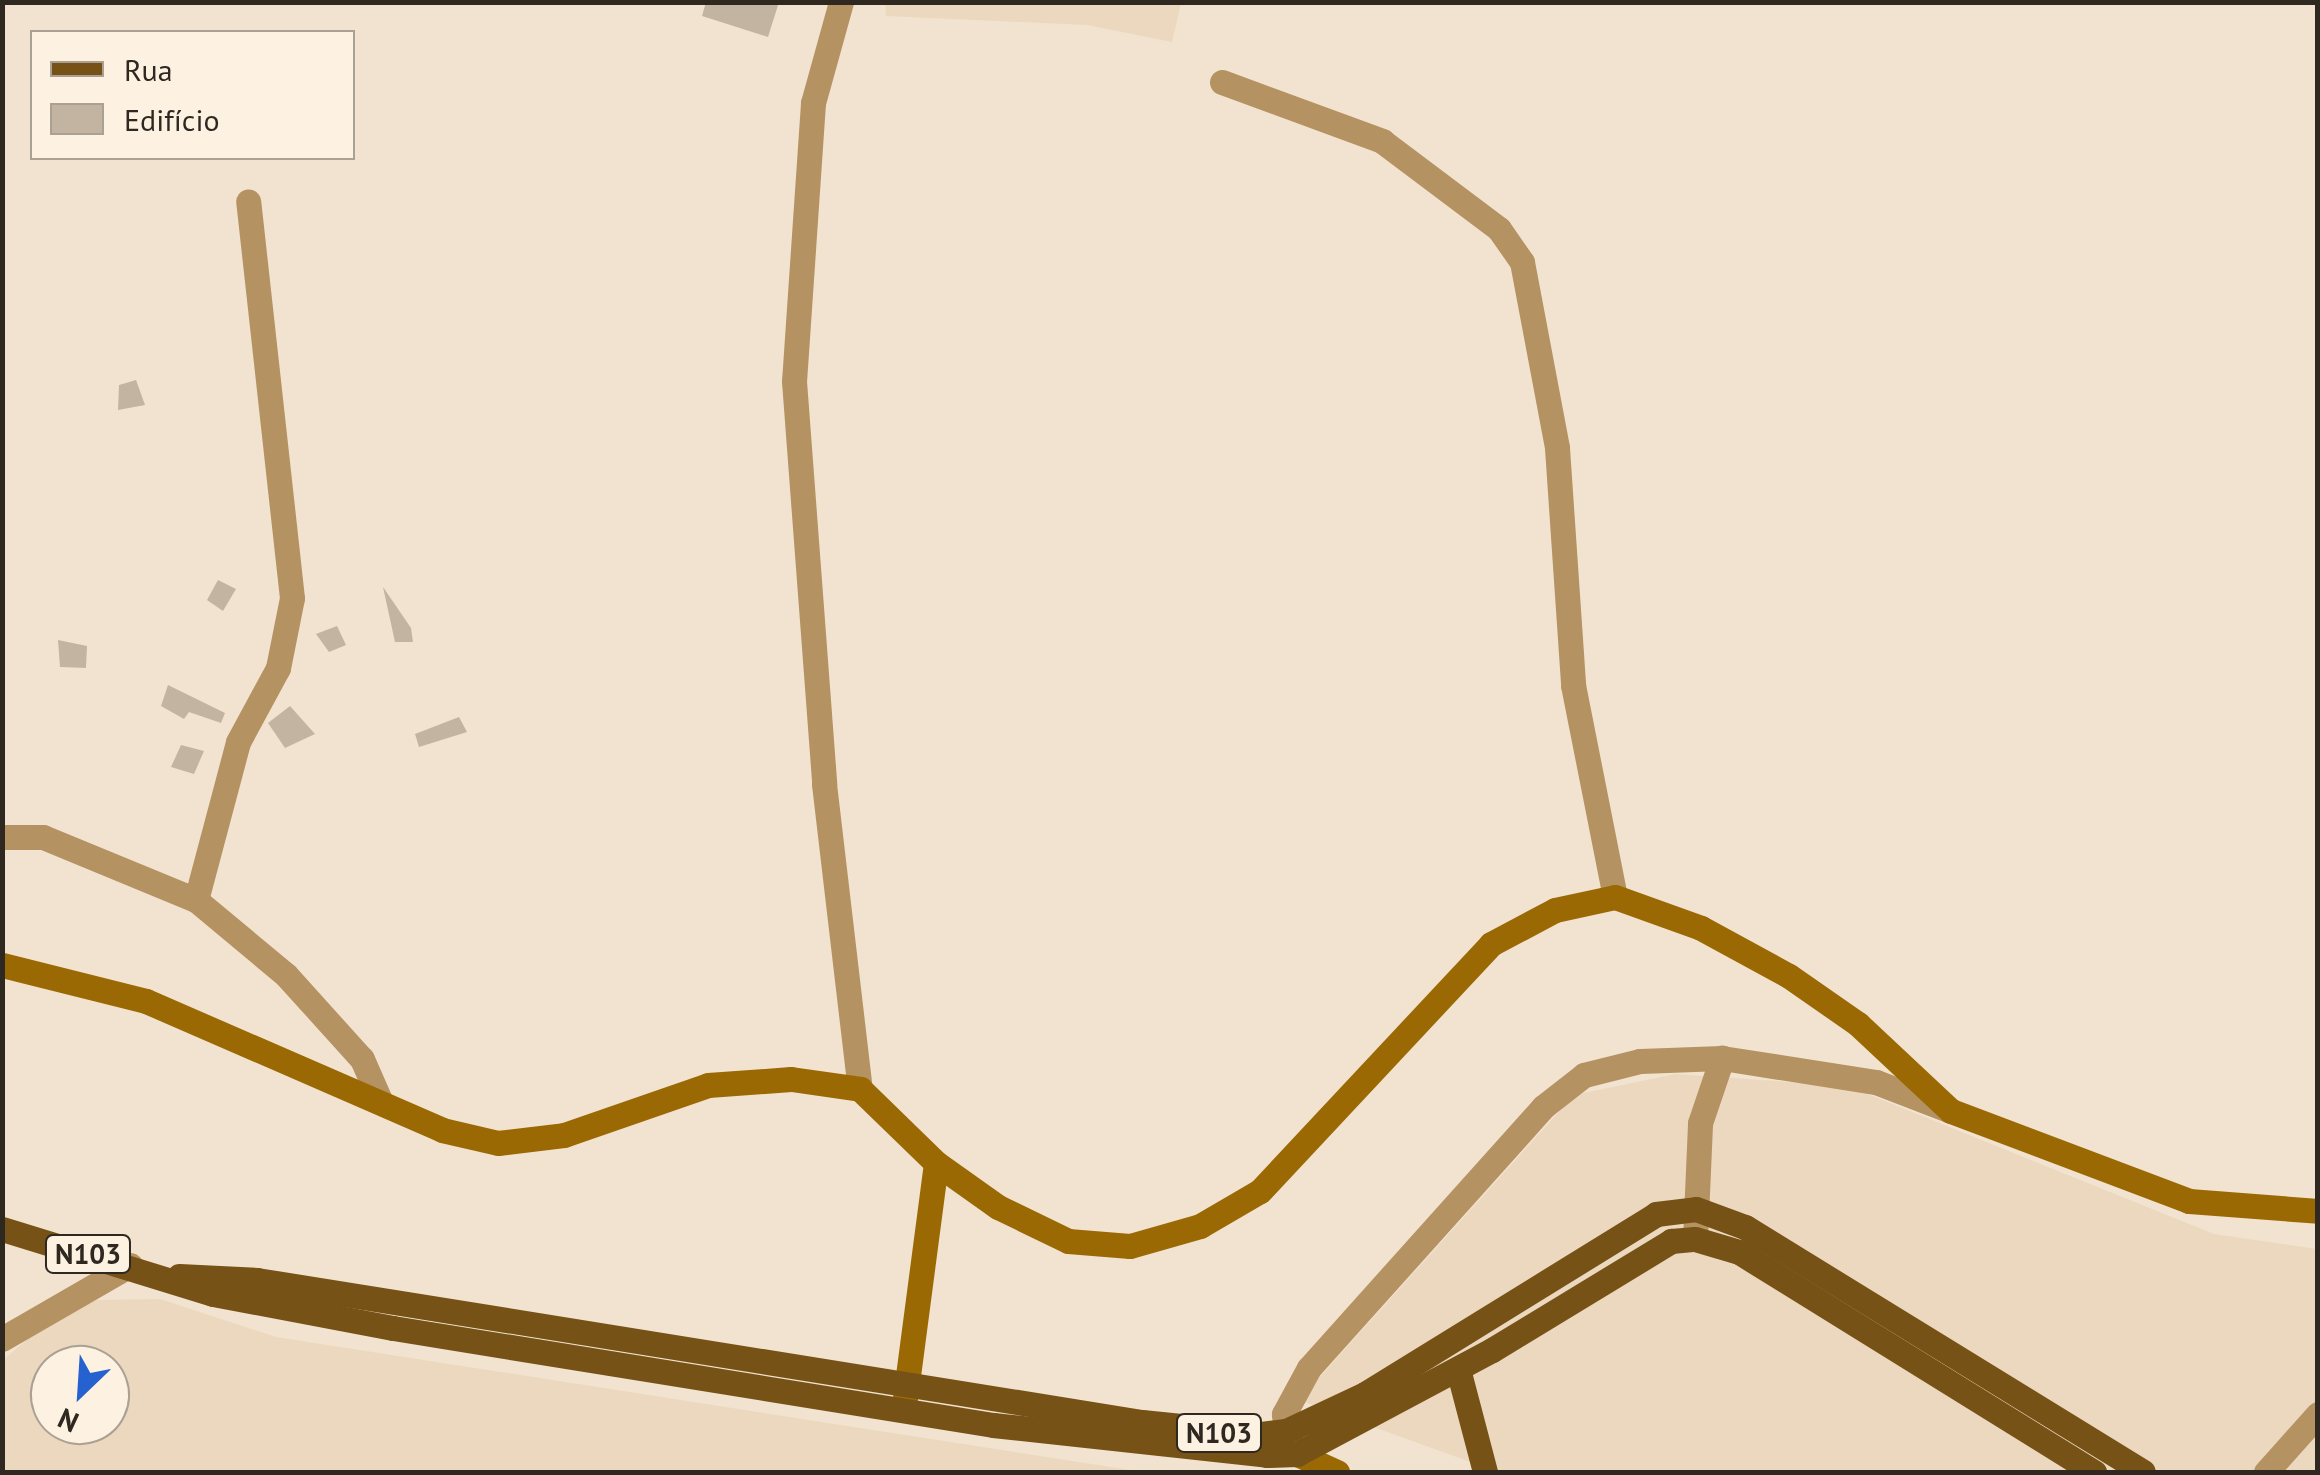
<!DOCTYPE html>
<html>
<head>
<meta charset="utf-8">
<style>
  body { margin:0 }
  #map { position:relative; width:2320px; height:1475px; overflow:hidden; background:#f2e3d0; font-family:"PT Sans",sans-serif }
  div>[style] { position:absolute }
  [style*='--x'] { left:calc(var(--x)*1px); top:calc(var(--y)*1px); width:calc(var(--w)*1px); rotate:calc(var(--a)*1deg) }
  .built>* { inset:0; background:#ebd8be }
  .building>* { inset:0; background:#c2b4a1 }
  .street>* { height:25px; margin:-12.5px; padding:0 12.5px; transform-origin:12.5px; border-radius:12.5px; background:#b59262 }
  .secondary>* { height:25px; margin:-12.5px; padding:0 12.5px; transform-origin:12.5px; border-radius:12.5px; background:#9b6903 }
  .primary>* { height:25px; margin:-12.5px; padding:0 12.5px; transform-origin:12.5px; border-radius:12.5px; background:#765216 }
  span { translate:-50% -50%; white-space:nowrap; text-align:center; line-height:1.15; -webkit-text-stroke:9px #fdf1e1; paint-order:stroke }
  .shield-label span { padding:2px 8px; background:#fdf1e1; border:2px solid; border-radius:8px; -webkit-text-stroke-width:0 }
  .shield-label { font-size:28px; color:#2e2821; font-weight:700 }
  .frame { position:absolute; inset:0; border:5px solid #2e2821; pointer-events:none }
  .legend { position:absolute; left:30px; top:30px; width:325px; height:130px; box-sizing:border-box; background:#fdf1e1; border:2px solid #aaa194; margin:0; padding:12px 18px; list-style:none; font-size:30px; color:#2e2821 }
  .legend li { display:flex; align-items:center; gap:20px; height:50px }
  .legend b { width:50px; border:2px solid #aaa194 }
  .north { position:absolute; left:30px; top:1345px; width:100px; height:100px; box-sizing:border-box; background:#fdf1e1; border:2px solid #aaa194; border-radius:50%; rotate:205deg; font-size:28px; font-weight:700; line-height:40px; text-align:center; color:#2e2821 }
  .north::after { content:''; display:block; margin:auto; width:35px; height:45px; background:#2662cf; clip-path:polygon(50% 0,100% 100%,50% 72%,0 100%) }
</style>
</head>
<body>
<div id="map">
  <div class="built">
    <div style="clip-path:polygon(885px 3px,885px 2px,1181px 3px,1172px 42px,1087px 25px,886px 16px)"></div>
    <div style="clip-path:polygon(1675px 1074px,1848px 1086px,2214px 1234px,2317px 1249px,2317px 1472px,1498px 1472px,1299px 1400px,1574px 1095px)"></div>
    <div style="clip-path:polygon(evenodd,160px 1299px,276px 1337px,1143px 1472px,3px 1472px,2px 1361px,37px 1331px,96px 1300px,160px 1299px,50px 1365px,110px 1365px,110px 1425px,50px 1425px,50px 1365px)"></div>
  </div>
  <div class="building">
    <div style="clip-path:polygon(706px 2px,779px 2px,768px 37px,702px 16px)"></div>
    <div style="clip-path:polygon(136px 380px,145px 405px,118px 410px,119px 385px)"></div>
    <div style="clip-path:polygon(218px 580px,236px 589px,223px 611px,207px 600px)"></div>
    <div style="clip-path:polygon(383px 587px,411px 628px,413px 642px,395px 642px)"></div>
    <div style="clip-path:polygon(337px 626px,346px 645px,329px 652px,316px 634px)"></div>
    <div style="clip-path:polygon(58px 640px,87px 646px,86px 668px,60px 667px)"></div>
    <div style="clip-path:polygon(168px 685px,225px 713px,221px 723px,189px 712px,184px 719px,161px 706px)"></div>
    <div style="clip-path:polygon(290px 706px,315px 734px,285px 748px,268px 723px)"></div>
    <div style="clip-path:polygon(459px 717px,467px 732px,419px 747px,415px 734px)"></div>
    <div style="clip-path:polygon(181px 745px,204px 751px,194px 774px,171px 767px)"></div>
  </div>
  <div class="street">
    <div style="--x:841;--y:2;--w:105;--a:105.5"></div>
    <div style="--x:813;--y:103;--w:279;--a:93.9"></div>
    <div style="--x:794;--y:381;--w:404;--a:85.7"></div>
    <div style="--x:824;--y:784;--w:307;--a:83.3"></div>
    <div style="--x:1222;--y:82;--w:171;--a:20.2"></div>
    <div style="--x:1382;--y:141;--w:146;--a:36.9"></div>
    <div style="--x:1499;--y:229;--w:40;--a:55.1"></div>
    <div style="--x:1522;--y:262;--w:189;--a:79.3"></div>
    <div style="--x:1557;--y:448;--w:238;--a:86.1"></div>
    <div style="--x:1573;--y:685;--w:216;--a:78.8"></div>
    <div style="--x:2;--y:837;--w:41;--a:0"></div>
    <div style="--x:43;--y:837;--w:165;--a:22.4"></div>
    <div style="--x:196;--y:900;--w:117;--a:39.8"></div>
    <div style="--x:286;--y:975;--w:113;--a:47.9"></div>
    <div style="--x:362;--y:1059;--w:45;--a:66.3"></div>
    <div style="--x:196;--y:900;--w:163;--a:-75.1"></div>
    <div style="--x:238;--y:742;--w:84;--a:-61.6"></div>
    <div style="--x:278;--y:668;--w:71;--a:-78.7"></div>
    <div style="--x:292;--y:598;--w:399;--a:-96.3"></div>
    <div style="--x:1695;--y:1239;--w:116;--a:-87.5"></div>
    <div style="--x:1700;--y:1123;--w:69;--a:-71.3"></div>
    <div style="--x:2;--y:1339;--w:148;--a:-30"></div>
    <div style="--x:1286;--y:1431;--w:17;--a:-97"></div>
    <div style="--x:1284;--y:1414;--w:52;--a:-61.5"></div>
    <div style="--x:1309;--y:1368;--w:351;--a:-48.1"></div>
    <div style="--x:1543;--y:1107;--w:52;--a:-38"></div>
    <div style="--x:1584;--y:1075;--w:58;--a:-14"></div>
    <div style="--x:1640;--y:1061;--w:82;--a:-2.1"></div>
    <div style="--x:1722;--y:1058;--w:156;--a:8.9"></div>
    <div style="--x:1876;--y:1082;--w:80;--a:21.1"></div>
    <div style="--x:2266;--y:1472;--w:78;--a:-48.1"></div>
  </div>
  <div class="secondary">
    <div style="--x:2;--y:965;--w:148;--a:14"></div>
    <div style="--x:146;--y:1001;--w:323;--a:23.5"></div>
    <div style="--x:442;--y:1130;--w:57;--a:13.1"></div>
    <div style="--x:498;--y:1143;--w:66;--a:-6.9"></div>
    <div style="--x:564;--y:1135;--w:152;--a:-19.1"></div>
    <div style="--x:708;--y:1085;--w:83;--a:-4.1"></div>
    <div style="--x:791;--y:1079;--w:70;--a:8.2"></div>
    <div style="--x:860;--y:1089;--w:106;--a:44.2"></div>
    <div style="--x:936;--y:1163;--w:76;--a:35.4"></div>
    <div style="--x:998;--y:1207;--w:78;--a:25.9"></div>
    <div style="--x:1068;--y:1241;--w:62;--a:4.6"></div>
    <div style="--x:1130;--y:1246;--w:73;--a:-15.9"></div>
    <div style="--x:1200;--y:1226;--w:69;--a:-30.3"></div>
    <div style="--x:1260;--y:1191;--w:338;--a:-46.9"></div>
    <div style="--x:1491;--y:944;--w:72;--a:-28"></div>
    <div style="--x:1555;--y:910;--w:61;--a:-12.2"></div>
    <div style="--x:1615;--y:897;--w:91;--a:19.8"></div>
    <div style="--x:1701;--y:928;--w:100;--a:28.6"></div>
    <div style="--x:1789;--y:976;--w:84;--a:34.8"></div>
    <div style="--x:1858;--y:1024;--w:127;--a:43.1"></div>
    <div style="--x:1951;--y:1111;--w:254;--a:20.7"></div>
    <div style="--x:2189;--y:1201;--w:129;--a:4.4"></div>
    <div style="--x:904;--y:1406;--w:245;--a:-82.5"></div>
    <div style="--x:1290;--y:1440;--w:16;--a:63"></div>
    <div style="--x:1297;--y:1454;--w:44;--a:24.2"></div>
  </div>
  <div class="primary">
    <div style="--x:2;--y:1229;--w:221;--a:17.1"></div>
    <div style="--x:213;--y:1294;--w:183;--a:10.7"></div>
    <div style="--x:393;--y:1328;--w:608;--a:9.18"></div>
    <div style="--x:993;--y:1425;--w:276;--a:6.2"></div>
    <div style="--x:1267;--y:1455;--w:30;--a:-2"></div>
    <div style="--x:1297;--y:1454;--w:221;--a:-28.1"></div>
    <div style="--x:1492;--y:1350;--w:210;--a:-31.3"></div>
    <div style="--x:1671;--y:1241;--w:24;--a:-5"></div>
    <div style="--x:1695;--y:1239;--w:46;--a:16.5"></div>
    <div style="--x:1739;--y:1252;--w:418;--a:31.8"></div>
    <div style="--x:179;--y:1276;--w:78;--a:2.9"></div>
    <div style="--x:257;--y:1280;--w:896;--a:9.12"></div>
    <div style="--x:1142;--y:1422;--w:120;--a:5.8"></div>
    <div style="--x:1261;--y:1434;--w:25;--a:-7"></div>
    <div style="--x:1286;--y:1431;--w:87;--a:-25.1"></div>
    <div style="--x:1365;--y:1394;--w:342;--a:-31.7"></div>
    <div style="--x:1656;--y:1214;--w:40;--a:-7.1"></div>
    <div style="--x:1696;--y:1209;--w:52;--a:20.2"></div>
    <div style="--x:1745;--y:1227;--w:467;--a:31.6"></div>
    <div style="--x:1458;--y:1369;--w:106;--a:75.3"></div>
  </div>
  <div class="shield-label">
    <span style="left:88px;top:1254px">N103</span>
    <span style="left:1219px;top:1433px">N103</span>
  </div>
  <div class="frame"></div>
  <ul class="legend">
  <li><b style="height:12px;background:#765216"></b>Rua</li>
  <li><b style="height:28px;background:#c2b4a1"></b>Edifício</li>
  </ul>
  <div class="north">N</div>
</div>
</body>
</html>
